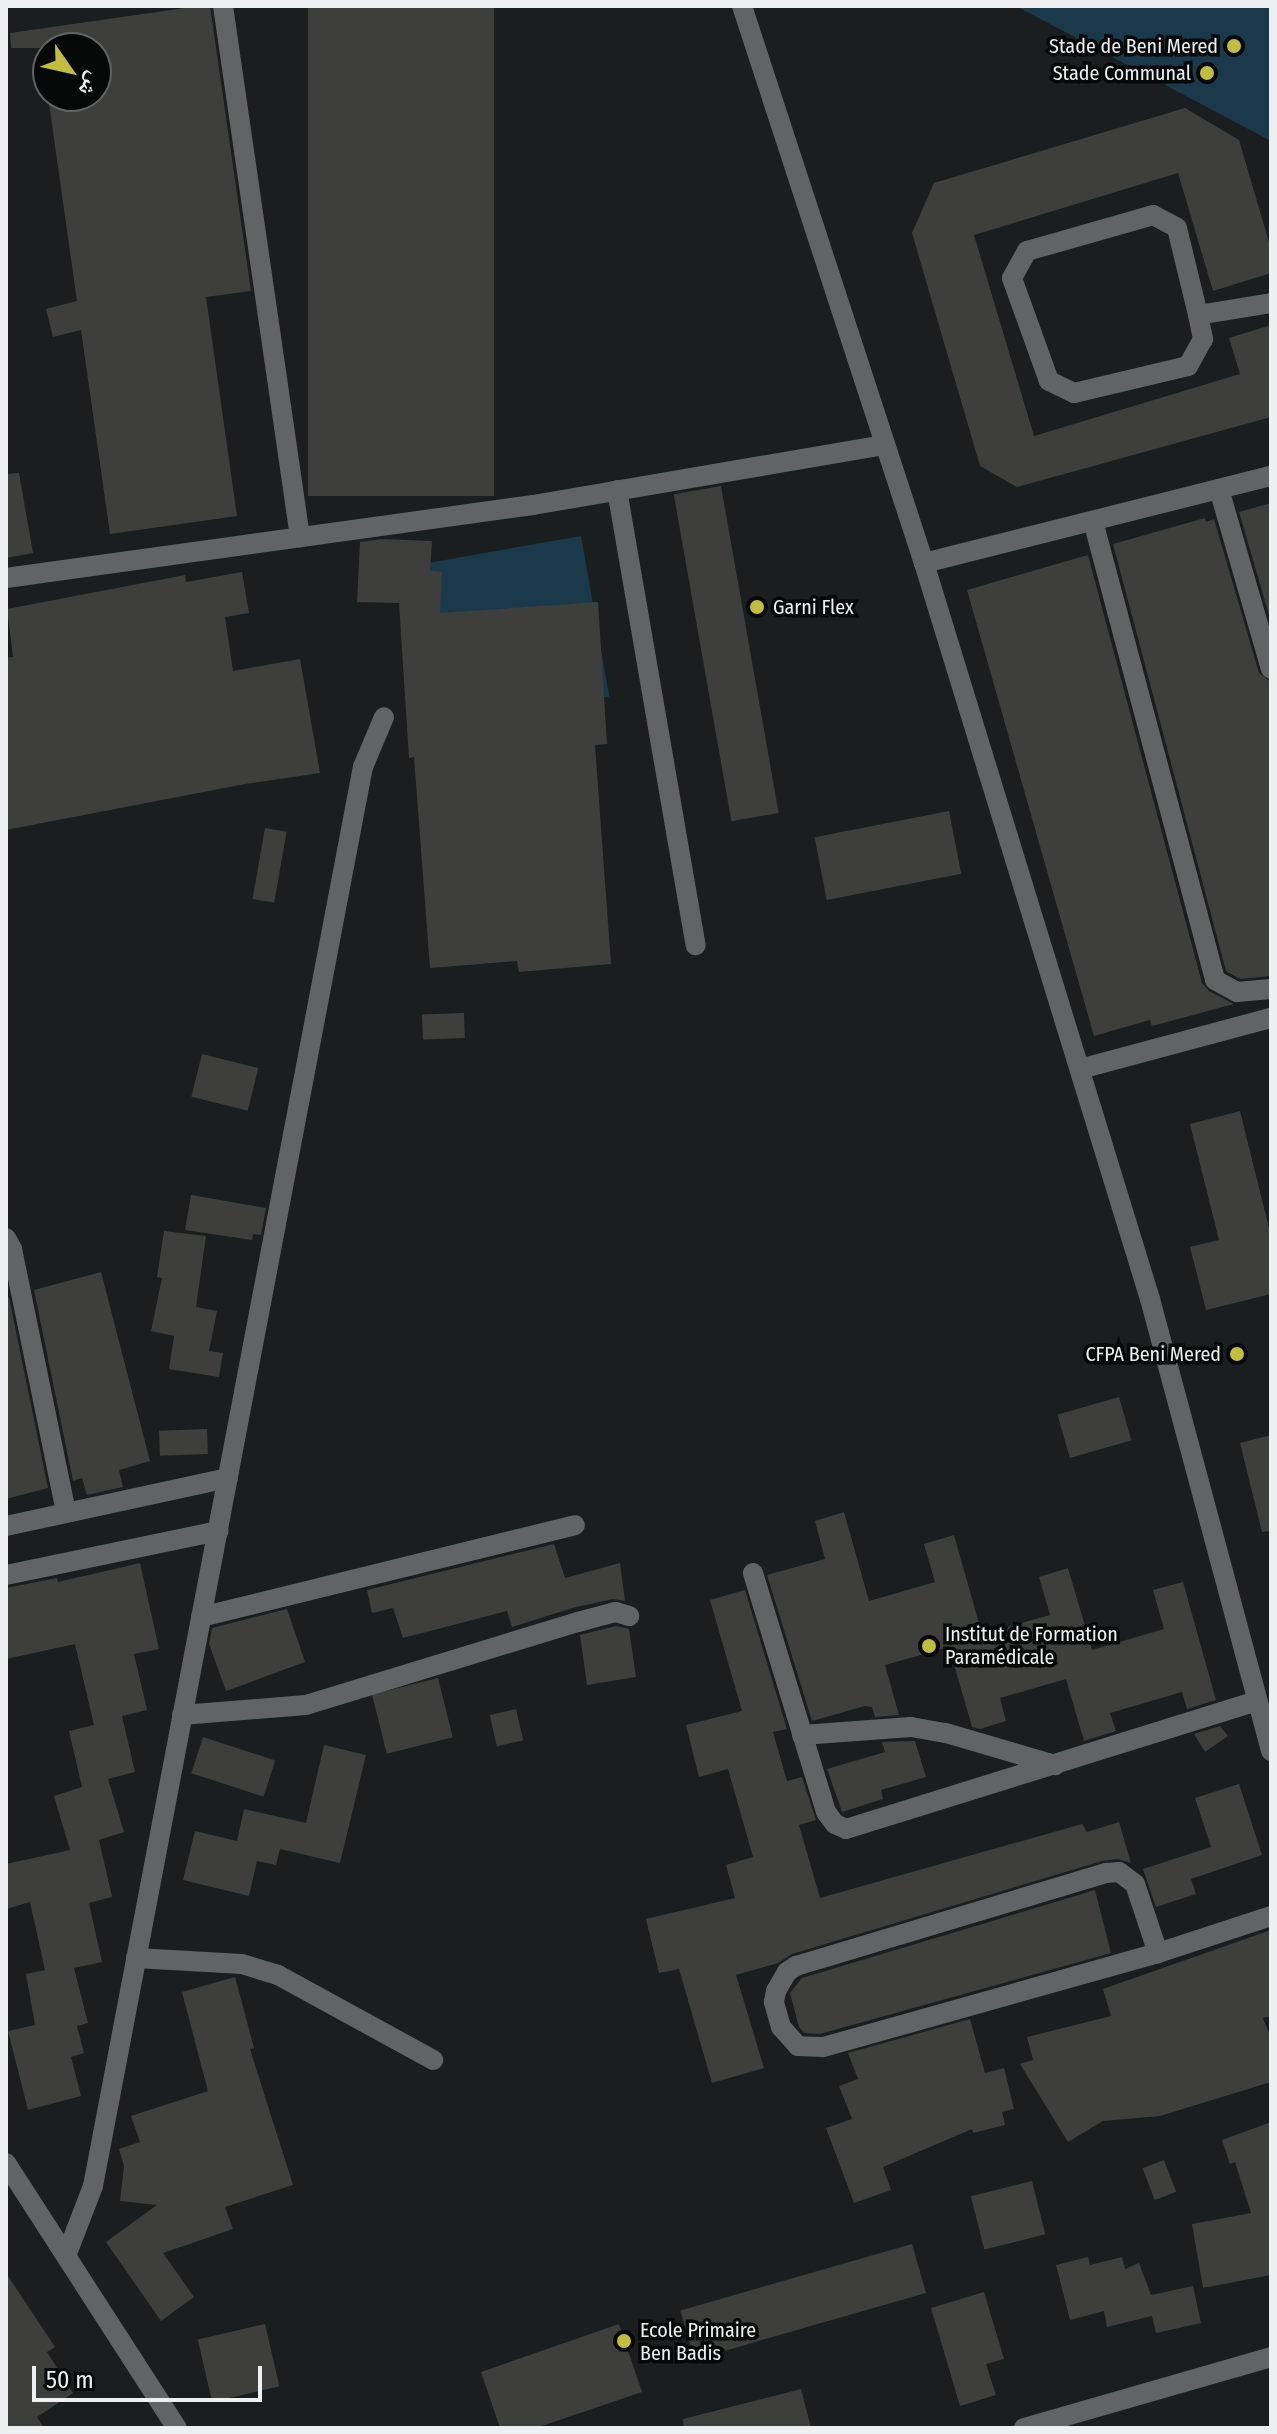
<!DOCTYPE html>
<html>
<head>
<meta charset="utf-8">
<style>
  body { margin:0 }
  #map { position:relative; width:1277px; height:2434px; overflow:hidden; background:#1b1e1f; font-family:"Fira Sans Condensed","Noto Naskh Arabic",sans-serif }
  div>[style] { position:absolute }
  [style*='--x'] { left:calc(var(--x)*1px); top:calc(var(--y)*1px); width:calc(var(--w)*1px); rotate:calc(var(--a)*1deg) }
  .green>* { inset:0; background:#1a3a4b; transform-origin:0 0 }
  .building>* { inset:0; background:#3e3e3c; transform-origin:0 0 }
  .minor>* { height:20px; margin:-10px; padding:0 10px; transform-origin:10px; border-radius:10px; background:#626364 }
  .dots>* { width:22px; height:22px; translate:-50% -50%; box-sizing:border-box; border:4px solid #070808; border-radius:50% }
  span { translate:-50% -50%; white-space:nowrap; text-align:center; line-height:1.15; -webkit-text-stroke:7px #070808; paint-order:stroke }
  .poi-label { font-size:20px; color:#edeff0 }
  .right { translate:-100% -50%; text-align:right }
  .left { translate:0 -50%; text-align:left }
  .frame { position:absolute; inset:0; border:8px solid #edeff0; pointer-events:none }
  .north { position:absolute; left:32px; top:32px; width:80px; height:80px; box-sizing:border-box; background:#070808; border:2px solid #636465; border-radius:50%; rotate:124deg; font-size:22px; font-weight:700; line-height:32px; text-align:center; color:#edeff0 }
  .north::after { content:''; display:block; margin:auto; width:28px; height:36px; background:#c2bd3f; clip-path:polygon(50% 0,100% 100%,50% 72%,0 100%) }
  .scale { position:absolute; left:32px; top:2366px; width:230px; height:36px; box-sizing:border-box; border:4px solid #edeff0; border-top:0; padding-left:10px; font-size:24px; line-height:28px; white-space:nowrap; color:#edeff0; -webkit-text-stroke:6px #070808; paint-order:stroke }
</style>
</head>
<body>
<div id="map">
  <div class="green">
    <div style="clip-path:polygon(1016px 6px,1271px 6px,1271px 141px)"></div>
    <div style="left:581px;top:536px;width:163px;height:178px;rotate:80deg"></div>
  </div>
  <div class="building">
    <div style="clip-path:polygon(199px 6px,210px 6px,251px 291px,206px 297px,237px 516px,110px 534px,81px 330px,53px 337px,46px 309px,77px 301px,48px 96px,96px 96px,96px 48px,11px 48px,10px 33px)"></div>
    <div style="left:308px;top:6px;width:186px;height:490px"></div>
    <div style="clip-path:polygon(1185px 108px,1239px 140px,1271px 249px,1271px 273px,1213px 291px,1178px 173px,974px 235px,1034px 436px,1240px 374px,1229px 338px,1271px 325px,1271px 417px,1017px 487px,980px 466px,912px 233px,934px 183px)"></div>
    <div style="clip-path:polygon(19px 473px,33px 553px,6px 558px,6px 474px)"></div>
    <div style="left:721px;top:486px;width:332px;height:48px;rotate:80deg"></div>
    <div style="clip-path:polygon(1271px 503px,1271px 622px,1239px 512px)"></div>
    <div style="clip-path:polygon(1205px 518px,1206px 522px,1214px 519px,1259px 673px,1271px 682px,1271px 976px,1240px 979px,1226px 971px,1113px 544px)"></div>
    <div style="clip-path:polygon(382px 539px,432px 541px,430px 571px,442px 572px,440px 613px,598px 602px,607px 744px,595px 745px,611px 964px,519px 972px,517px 961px,430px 968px,414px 757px,409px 758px,399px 603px,357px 602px,360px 542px)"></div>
    <div style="clip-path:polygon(1088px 555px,1202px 983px,1209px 991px,1234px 1004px,1152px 1026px,1150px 1020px,1094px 1036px,967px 590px)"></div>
    <div style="clip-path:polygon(242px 572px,249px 613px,225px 617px,233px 671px,300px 659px,320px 773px,245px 784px,6px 830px,6px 658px,13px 657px,7px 609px,185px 575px,186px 582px)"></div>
    <div style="left:949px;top:811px;width:64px;height:137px;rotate:79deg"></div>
    <div style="left:265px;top:828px;width:22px;height:72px;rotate:10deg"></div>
    <div style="left:464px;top:1013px;width:25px;height:42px;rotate:88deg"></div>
    <div style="left:202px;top:1054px;width:58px;height:44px;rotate:14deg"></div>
    <div style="clip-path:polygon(1240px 1111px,1271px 1236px,1271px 1294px,1206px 1310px,1190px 1247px,1219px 1240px,1190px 1124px)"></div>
    <div style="clip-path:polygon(191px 1195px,266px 1208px,261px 1235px,253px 1234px,252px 1240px,185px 1230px)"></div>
    <div style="clip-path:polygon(164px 1231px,206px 1236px,196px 1307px,217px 1311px,209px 1351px,223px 1353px,219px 1377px,169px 1369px,174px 1336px,151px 1331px,162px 1278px,157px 1277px)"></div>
    <div style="clip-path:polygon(101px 1272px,150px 1461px,119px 1470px,123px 1487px,87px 1495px,82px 1478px,73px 1481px,34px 1290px)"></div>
    <div style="clip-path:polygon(9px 1297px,48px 1488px,6px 1499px,6px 1298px)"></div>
    <div style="left:1119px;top:1397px;width:45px;height:64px;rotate:74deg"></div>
    <div style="left:207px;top:1429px;width:25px;height:48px;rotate:88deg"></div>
    <div style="clip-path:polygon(1271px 1435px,1271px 1531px,1262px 1532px,1240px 1443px)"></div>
    <div style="clip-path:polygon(844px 1512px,869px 1601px,935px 1582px,924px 1544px,954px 1535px,982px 1634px,1050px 1615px,1039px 1577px,1068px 1568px,1092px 1650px,1164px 1629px,1153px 1590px,1183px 1582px,1216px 1700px,1187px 1709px,1182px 1692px,1110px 1713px,1116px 1731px,1084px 1741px,1066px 1679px,1000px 1698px,1006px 1721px,980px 1729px,972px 1727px,949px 1647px,885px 1665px,899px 1715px,875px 1717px,872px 1707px,865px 1706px,812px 1721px,767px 1575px,825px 1559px,815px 1521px)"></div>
    <div style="clip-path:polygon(554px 1544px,565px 1578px,620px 1563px,625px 1601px,613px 1599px,576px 1607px,512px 1627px,507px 1611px,403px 1638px,393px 1608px,372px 1613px,367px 1590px)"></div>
    <div style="clip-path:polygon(140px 1563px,159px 1649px,134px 1654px,147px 1710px,122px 1716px,135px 1772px,108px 1779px,124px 1832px,99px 1840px,112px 1897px,89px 1903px,102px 1962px,74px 1968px,88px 2023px,77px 2026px,84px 2053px,71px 2057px,81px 2096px,28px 2110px,8px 2031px,35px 2025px,26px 1974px,45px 1970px,30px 1902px,6px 1909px,6px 1864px,70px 1850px,54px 1796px,82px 1787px,69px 1731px,94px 1725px,75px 1644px,6px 1659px,6px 1588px,57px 1578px,58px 1582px)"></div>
    <div style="clip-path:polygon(745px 1590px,787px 1729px,773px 1732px,787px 1781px,802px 1777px,816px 1820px,799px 1825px,820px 1898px,1082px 1824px,1087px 1832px,1119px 1822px,1131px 1863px,1118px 1859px,1102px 1861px,792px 1954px,778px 1963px,736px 1975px,764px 2068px,712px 2083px,679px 1969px,659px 1973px,646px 1919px,735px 1898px,726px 1865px,753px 1857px,728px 1769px,699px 1777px,686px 1725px,742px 1711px,710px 1600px)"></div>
    <div style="clip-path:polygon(287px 1609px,305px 1662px,226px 1691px,209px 1644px,212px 1628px)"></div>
    <div style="clip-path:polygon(616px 1626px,629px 1629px,636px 1677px,587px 1685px,580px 1635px)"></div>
    <div style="left:438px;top:1678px;width:61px;height:68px;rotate:76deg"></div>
    <div style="left:516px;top:1709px;width:32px;height:27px;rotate:77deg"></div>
    <div style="clip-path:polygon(1220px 1726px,1228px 1736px,1205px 1752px,1194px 1734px)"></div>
    <div style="left:203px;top:1737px;width:76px;height:38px;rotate:18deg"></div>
    <div style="clip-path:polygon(915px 1741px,926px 1777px,881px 1790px,883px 1799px,842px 1812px,827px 1769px,885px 1752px,882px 1742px)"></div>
    <div style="clip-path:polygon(324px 1745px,366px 1755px,340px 1863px,280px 1849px,276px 1865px,257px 1861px,249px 1896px,183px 1880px,195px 1831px,237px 1841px,244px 1809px,306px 1823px)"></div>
    <div style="clip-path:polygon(1239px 1784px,1262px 1855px,1191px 1879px,1196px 1894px,1156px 1907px,1143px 1869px,1211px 1847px,1195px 1798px)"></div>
    <div style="clip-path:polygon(1095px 1890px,1111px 1953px,820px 2034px,804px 2033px,799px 2027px,790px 1993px,802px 1978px)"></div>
    <div style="clip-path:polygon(1271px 1930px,1271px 2016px,1263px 2018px,1271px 2038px,1271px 2082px,1160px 2116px,1103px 2121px,1068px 2142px,1020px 2064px,1033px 2060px,1027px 2037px,1111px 2016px,1103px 1989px)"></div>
    <div style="clip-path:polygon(235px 1977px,254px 2048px,250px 2049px,293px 2185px,225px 2207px,233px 2229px,163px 2253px,194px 2297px,161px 2321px,106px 2242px,157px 2205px,120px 2201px,124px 2166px,119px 2149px,140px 2142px,131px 2116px,208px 2091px,182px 1992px)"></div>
    <div style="clip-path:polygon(970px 2019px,985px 2073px,1004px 2068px,1014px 2109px,1002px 2112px,1005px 2125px,973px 2133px,972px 2129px,883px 2167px,891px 2190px,854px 2203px,826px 2128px,852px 2119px,839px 2086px,858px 2079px,848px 2053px)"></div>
    <div style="clip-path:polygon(1271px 2122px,1271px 2275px,1203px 2288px,1192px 2224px,1251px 2213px,1235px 2162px,1230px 2164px,1222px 2140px)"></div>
    <div style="left:1164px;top:2160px;width:34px;height:23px;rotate:69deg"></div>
    <div style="left:1032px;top:2181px;width:55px;height:63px;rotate:76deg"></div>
    <div style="left:912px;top:2244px;width:51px;height:241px;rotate:74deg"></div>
    <div style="clip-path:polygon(1088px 2257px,1090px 2265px,1122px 2257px,1125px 2269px,1139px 2263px,1151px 2295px,1193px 2286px,1201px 2323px,1156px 2333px,1152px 2316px,1107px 2327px,1104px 2311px,1070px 2320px,1056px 2265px)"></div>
    <div style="clip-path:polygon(6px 2273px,55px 2347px,47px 2352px,73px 2393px,37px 2417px,44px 2428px,6px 2428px)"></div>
    <div style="clip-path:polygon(984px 2292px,1004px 2359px,986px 2364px,996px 2395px,960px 2406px,931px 2308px)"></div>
    <div style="left:265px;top:2324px;width:64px;height:69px;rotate:77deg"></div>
    <div style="clip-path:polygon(619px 2324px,642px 2392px,536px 2428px,500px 2428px,481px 2372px)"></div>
    <div style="clip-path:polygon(801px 2389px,811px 2428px,684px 2428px,683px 2419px)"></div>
  </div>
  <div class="minor">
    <div style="--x:223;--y:6;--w:537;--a:81.75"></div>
    <div style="--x:742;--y:6;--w:586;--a:71.91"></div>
    <div style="--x:924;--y:563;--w:770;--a:72.93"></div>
    <div style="--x:1150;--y:1299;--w:468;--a:75"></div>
    <div style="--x:1153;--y:215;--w:27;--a:28"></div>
    <div style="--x:1177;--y:228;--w:89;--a:76.4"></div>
    <div style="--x:1198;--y:315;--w:25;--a:78"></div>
    <div style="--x:1203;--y:339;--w:31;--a:119"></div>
    <div style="--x:1188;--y:366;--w:117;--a:166.7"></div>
    <div style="--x:1074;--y:393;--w:28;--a:-154"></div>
    <div style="--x:1049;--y:381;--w:109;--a:-109.8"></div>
    <div style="--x:1012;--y:278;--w:31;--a:-61"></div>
    <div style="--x:1027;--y:251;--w:131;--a:-15.9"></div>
    <div style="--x:1198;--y:315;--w:74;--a:-9.3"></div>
    <div style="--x:1219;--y:489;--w:187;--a:73.9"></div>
    <div style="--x:617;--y:490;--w:462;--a:80.2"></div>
    <div style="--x:1093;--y:521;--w:475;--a:75.1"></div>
    <div style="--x:1215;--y:980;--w:25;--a:29"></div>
    <div style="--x:1237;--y:992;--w:34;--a:-5"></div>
    <div style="--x:924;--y:563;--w:358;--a:-14.1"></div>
    <div style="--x:6;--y:578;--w:532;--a:-7.89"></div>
    <div style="--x:533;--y:505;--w:357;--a:-9.7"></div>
    <div style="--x:1080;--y:1069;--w:198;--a:-15"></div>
    <div style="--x:6;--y:1238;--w:13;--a:61"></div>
    <div style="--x:12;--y:1249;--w:269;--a:78.4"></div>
    <div style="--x:6;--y:1526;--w:227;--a:-12.2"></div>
    <div style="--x:753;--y:1573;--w:250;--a:73"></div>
    <div style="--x:826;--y:1812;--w:15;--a:53"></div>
    <div style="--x:835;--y:1824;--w:12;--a:24"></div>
    <div style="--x:846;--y:1829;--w:430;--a:-17.3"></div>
    <div style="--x:6;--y:1575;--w:217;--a:-11.7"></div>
    <div style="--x:201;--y:1617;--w:385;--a:-13.8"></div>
    <div style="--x:182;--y:1715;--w:124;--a:-4.6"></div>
    <div style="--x:306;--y:1705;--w:284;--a:-17"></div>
    <div style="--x:578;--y:1622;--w:39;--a:-15"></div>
    <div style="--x:616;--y:1612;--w:14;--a:17"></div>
    <div style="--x:802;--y:1735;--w:109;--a:-4.2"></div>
    <div style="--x:911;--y:1727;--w:36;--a:10"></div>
    <div style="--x:946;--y:1733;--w:114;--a:16.4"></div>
    <div style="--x:1119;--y:1872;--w:20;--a:37"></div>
    <div style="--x:1135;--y:1884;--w:73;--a:71.6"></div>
    <div style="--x:1158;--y:1953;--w:348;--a:164.3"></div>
    <div style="--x:823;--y:2047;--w:25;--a:-178"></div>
    <div style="--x:798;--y:2046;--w:25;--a:-132"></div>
    <div style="--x:781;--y:2027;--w:26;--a:-106"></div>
    <div style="--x:774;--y:2002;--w:11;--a:-80"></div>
    <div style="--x:776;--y:1991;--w:22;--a:-60"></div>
    <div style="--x:787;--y:1972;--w:11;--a:-34"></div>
    <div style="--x:796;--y:1966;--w:324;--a:-16.7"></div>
    <div style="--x:1106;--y:1873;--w:13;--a:-4"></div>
    <div style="--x:1158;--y:1953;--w:119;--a:-18.1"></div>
    <div style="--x:136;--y:1958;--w:106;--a:3.2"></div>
    <div style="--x:242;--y:1964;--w:38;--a:17"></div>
    <div style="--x:278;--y:1975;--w:177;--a:28.7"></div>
    <div style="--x:6;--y:2163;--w:315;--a:57.2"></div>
    <div style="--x:66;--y:2256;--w:75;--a:-68.9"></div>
    <div style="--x:93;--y:2186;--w:1444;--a:-79.23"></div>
    <div style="--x:363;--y:767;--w:54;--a:-67.2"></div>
    <div style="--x:1024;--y:2428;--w:257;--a:-16"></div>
  </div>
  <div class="dots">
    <div style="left:1234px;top:46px;background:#c2bd3f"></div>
    <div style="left:1207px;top:73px;background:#c2bd3f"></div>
    <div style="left:757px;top:607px;background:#c2bd3f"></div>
    <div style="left:1237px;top:1354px;background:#c2bd3f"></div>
    <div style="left:929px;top:1646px;background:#c2bd3f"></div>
    <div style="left:624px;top:2341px;background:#c2bd3f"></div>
  </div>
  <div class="poi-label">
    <span class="right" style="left:1218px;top:46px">Stade de Beni Mered</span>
    <span class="right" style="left:1191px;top:73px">Stade Communal</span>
    <span class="left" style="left:773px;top:607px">Garni Flex</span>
    <span class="right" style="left:1221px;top:1354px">CFPA Beni Mered</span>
    <span class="left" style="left:945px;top:1646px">Institut de Formation<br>Paramédicale</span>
    <span class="left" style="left:640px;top:2342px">Ecole Primaire<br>Ben Badis</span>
  </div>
  <div class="frame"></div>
  <div class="north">ش</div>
  <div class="scale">50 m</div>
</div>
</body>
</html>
